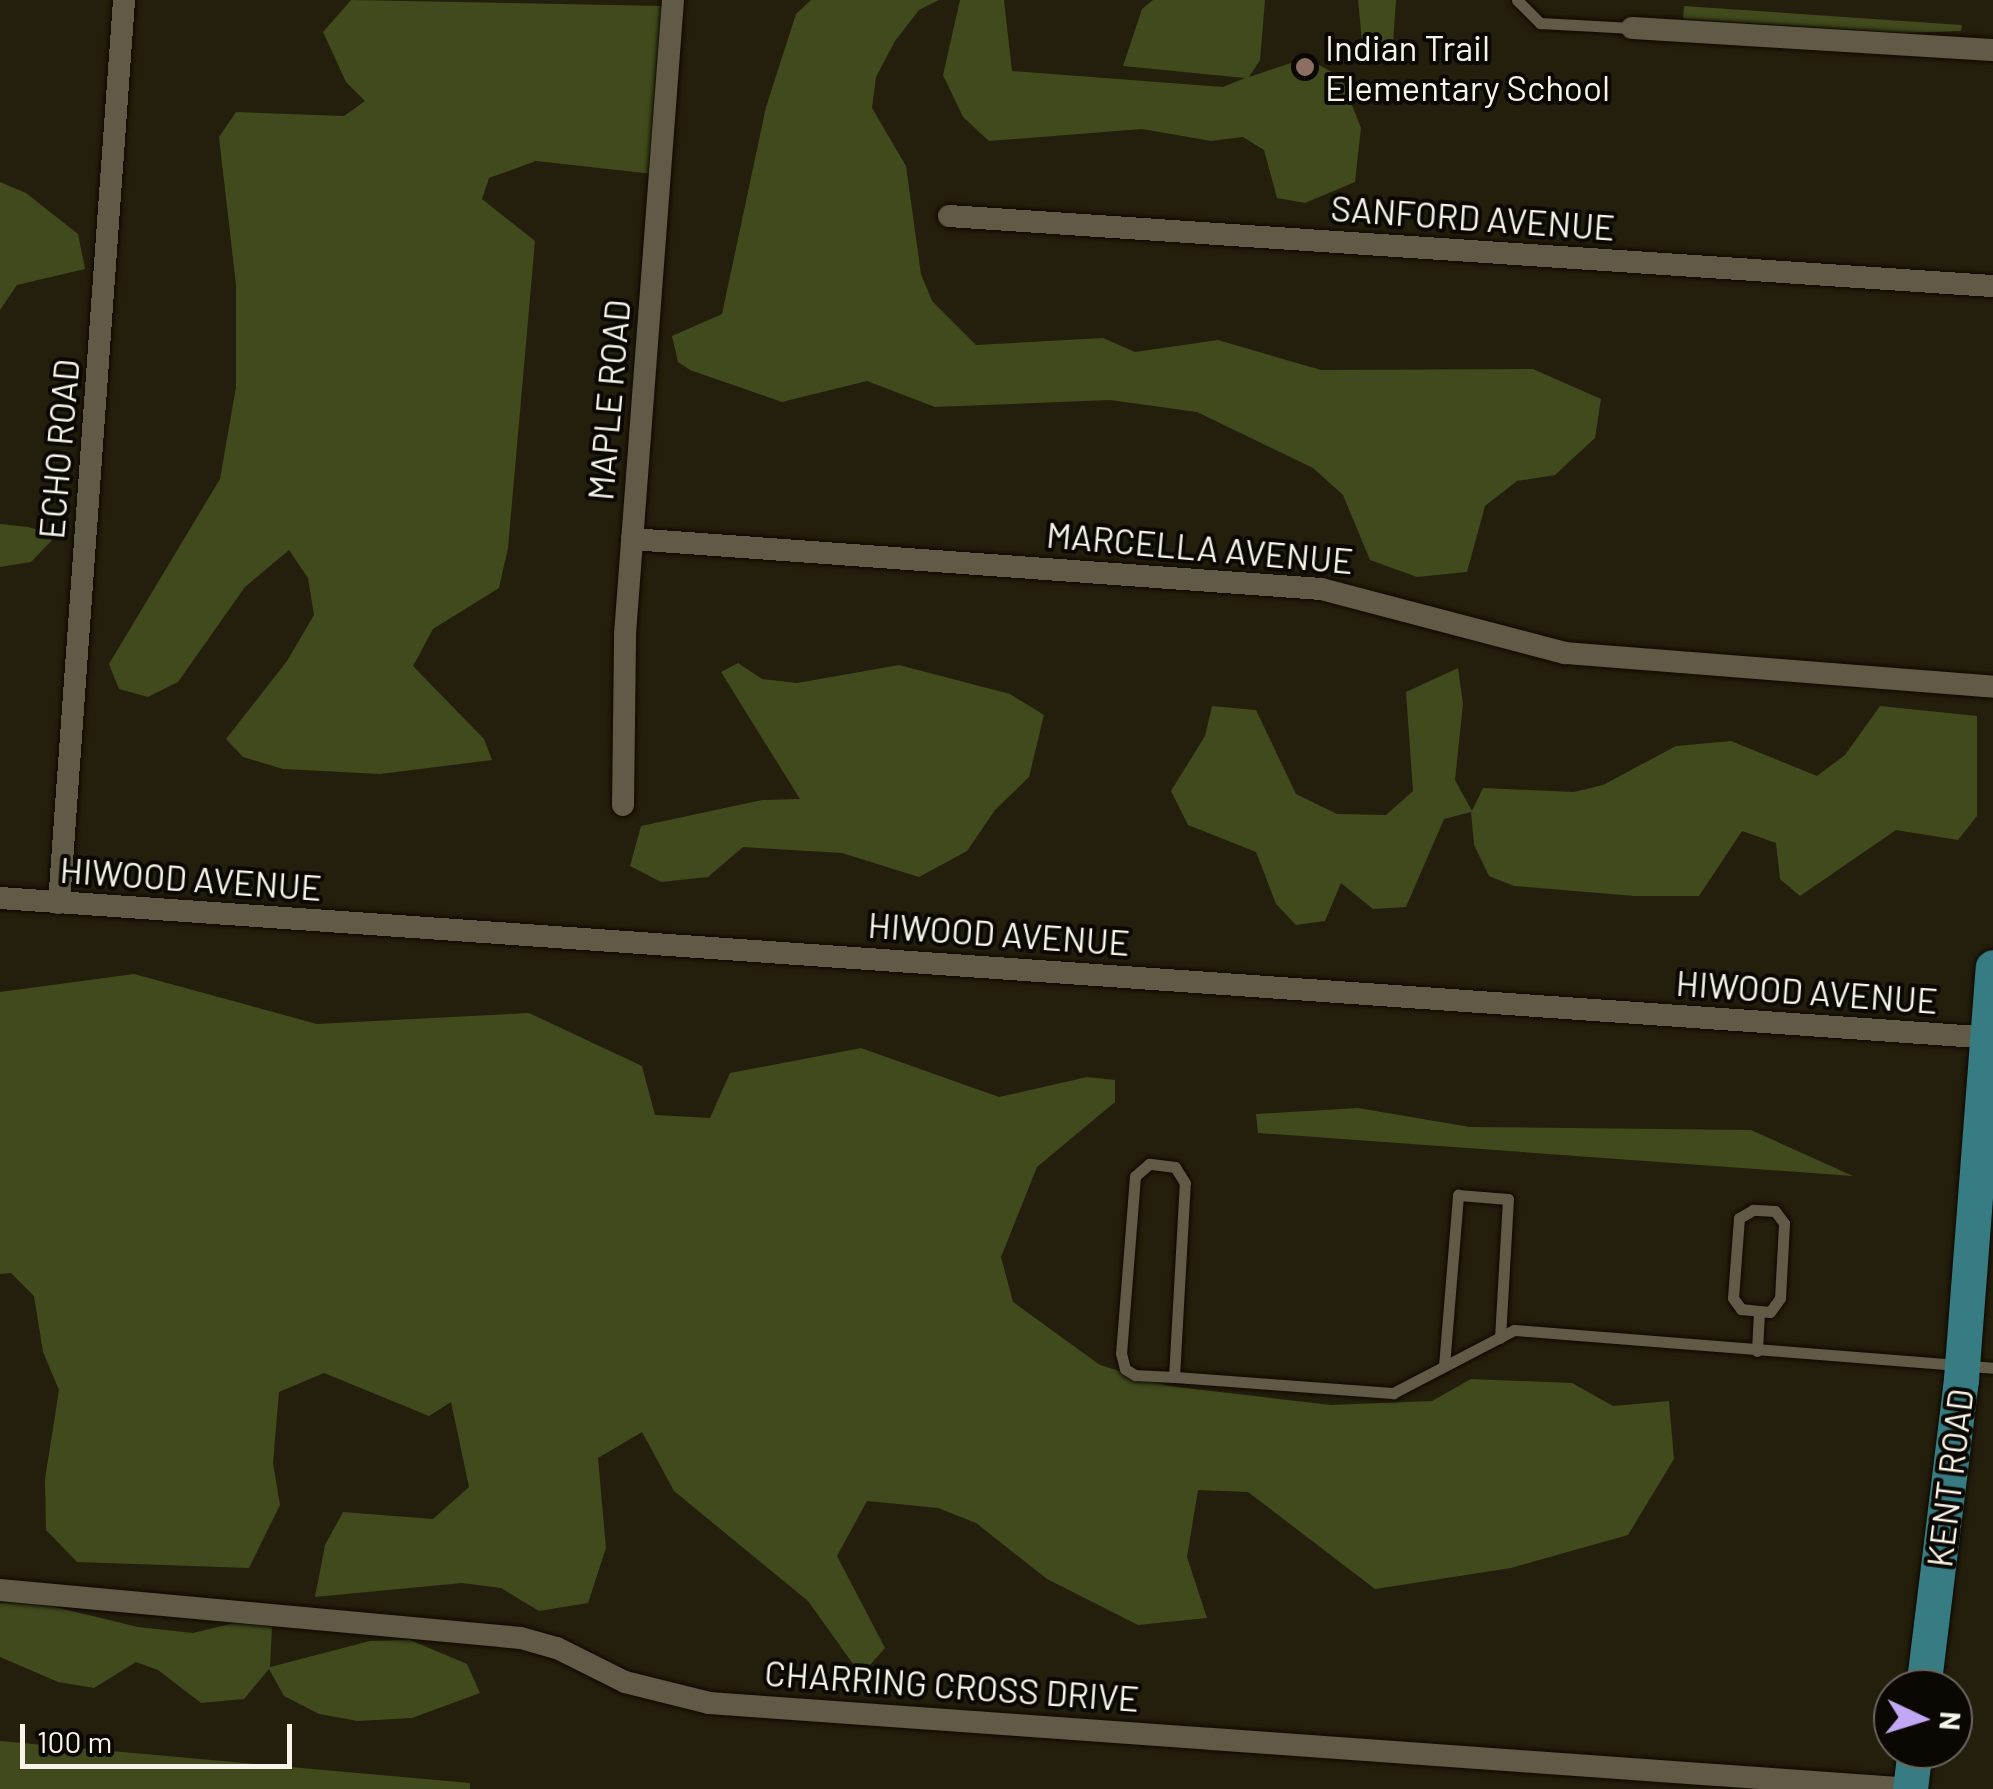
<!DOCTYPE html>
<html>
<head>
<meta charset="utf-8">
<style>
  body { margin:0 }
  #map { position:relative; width:1993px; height:1789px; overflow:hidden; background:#241e0c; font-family:Barlow,sans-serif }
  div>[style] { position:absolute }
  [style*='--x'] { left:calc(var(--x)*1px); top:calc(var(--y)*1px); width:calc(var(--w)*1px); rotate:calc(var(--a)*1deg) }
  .green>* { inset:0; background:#404a1c }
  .roads { filter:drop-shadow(0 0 2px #0d0800) drop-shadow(0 0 2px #0d0800) }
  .service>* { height:11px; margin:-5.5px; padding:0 5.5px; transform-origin:5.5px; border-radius:5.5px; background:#615a47 }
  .minor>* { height:22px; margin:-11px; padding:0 11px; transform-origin:11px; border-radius:11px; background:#615a47 }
  .primary>* { height:35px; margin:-17.5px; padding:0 17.5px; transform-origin:17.5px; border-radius:17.5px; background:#367c82 }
  .dots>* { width:28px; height:28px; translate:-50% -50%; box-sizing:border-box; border:5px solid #0b0803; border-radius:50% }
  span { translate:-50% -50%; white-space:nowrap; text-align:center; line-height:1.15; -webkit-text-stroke:8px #0b0803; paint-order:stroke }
  .poi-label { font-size:35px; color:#f8f4e9 }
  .left { translate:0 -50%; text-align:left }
  .street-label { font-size:35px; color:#f8f4e9 }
  .north { position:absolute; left:1873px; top:1669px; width:100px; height:100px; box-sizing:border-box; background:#0b0803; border:2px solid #6a665f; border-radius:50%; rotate:94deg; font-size:28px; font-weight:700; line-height:40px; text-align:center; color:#f8f4e9 }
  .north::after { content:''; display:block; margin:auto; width:35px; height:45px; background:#c0a8f4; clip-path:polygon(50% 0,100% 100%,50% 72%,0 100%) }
  .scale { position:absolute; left:20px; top:1724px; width:272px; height:45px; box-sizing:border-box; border:5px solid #f8f4e9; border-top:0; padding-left:12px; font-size:30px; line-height:35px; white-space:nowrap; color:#f8f4e9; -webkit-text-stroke:8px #0b0803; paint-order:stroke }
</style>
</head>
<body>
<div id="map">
  <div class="green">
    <div style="clip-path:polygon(351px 0,664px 6px,653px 174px,536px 161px,489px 178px,482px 199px,535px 241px,508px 548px,499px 588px,433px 629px,413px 666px,484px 739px,492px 760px,380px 774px,283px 769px,243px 757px,226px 739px,287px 661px,314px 615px,308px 578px,289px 550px,245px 587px,178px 682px,148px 697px,119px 689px,109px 664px,220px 479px,236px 387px,236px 285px,219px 137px,236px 112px,344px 116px,365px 101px,346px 82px,323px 32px)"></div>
    <div style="clip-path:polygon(811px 0,939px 0,919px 10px,895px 41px,876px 77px,872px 108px,906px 166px,921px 274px,932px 301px,976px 345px,1103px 338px,1135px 352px,1218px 340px,1321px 370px,1533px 369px,1601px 399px,1595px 438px,1555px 475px,1517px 481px,1485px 506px,1467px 572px,1417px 577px,1370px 560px,1343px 495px,1313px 468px,1197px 412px,1110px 400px,935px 407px,867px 381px,782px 402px,690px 370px,678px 362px,672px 336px,722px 314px,766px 107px,796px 14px)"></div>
    <div style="clip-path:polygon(960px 0,1004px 0,1012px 71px,1223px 87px,1245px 78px,1123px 66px,1142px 9px,1153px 0,1265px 0,1260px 60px,1249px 77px,1306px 58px,1341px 77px,1361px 128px,1355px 182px,1305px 203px,1277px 198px,1264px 150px,1243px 137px,1211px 141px,1142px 129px,989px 141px,963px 117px,943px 75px)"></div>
    <div style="clip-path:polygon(1358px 0,1396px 0,1393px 44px,1362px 41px)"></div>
    <div style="clip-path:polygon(1684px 6px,1962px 25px,1961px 31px,1902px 33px,1683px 19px)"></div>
    <div style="clip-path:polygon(0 182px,26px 193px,78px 234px,85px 269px,17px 285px,0 310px)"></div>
    <div style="clip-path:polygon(0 524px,28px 527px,57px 535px,31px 562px,0 567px)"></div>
    <div style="clip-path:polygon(738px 663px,762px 679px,797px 683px,899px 665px,1010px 694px,1044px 715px,1029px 777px,995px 810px,967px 851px,919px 877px,842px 853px,743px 847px,708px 877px,661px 882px,630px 866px,641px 826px,762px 800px,800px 799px,721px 672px)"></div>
    <div style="clip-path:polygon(1458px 668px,1463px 704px,1455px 780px,1472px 811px,1483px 788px,1574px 792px,1603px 785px,1676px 746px,1731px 741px,1817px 776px,1845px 755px,1880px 706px,1977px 716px,1977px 816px,1958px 840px,1896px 830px,1800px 896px,1780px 879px,1776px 843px,1742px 831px,1699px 896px,1634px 896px,1514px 886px,1489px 876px,1474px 845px,1471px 812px,1444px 819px,1406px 907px,1373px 909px,1341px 883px,1325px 921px,1296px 925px,1276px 904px,1256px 852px,1188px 825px,1171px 791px,1205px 736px,1212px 706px,1256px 710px,1296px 794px,1337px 814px,1386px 815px,1413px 791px,1406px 692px)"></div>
    <div style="clip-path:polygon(134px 974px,317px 1024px,529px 1013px,642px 1066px,655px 1115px,710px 1118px,730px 1073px,861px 1048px,999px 1097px,1087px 1077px,1115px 1080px,1115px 1102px,1037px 1167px,1001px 1257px,1013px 1302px,1100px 1365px,1168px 1386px,1331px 1405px,1432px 1401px,1471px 1379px,1572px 1383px,1613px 1406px,1669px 1401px,1674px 1459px,1628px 1535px,1511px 1568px,1375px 1589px,1248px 1492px,1198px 1490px,1187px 1557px,1207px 1618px,1138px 1625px,1047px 1579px,976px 1523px,938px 1508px,867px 1501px,837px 1556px,885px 1648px,861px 1675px,808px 1601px,674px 1491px,642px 1432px,598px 1458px,606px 1548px,588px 1603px,539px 1611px,501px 1588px,462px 1583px,315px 1597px,325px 1545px,343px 1512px,433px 1519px,469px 1487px,451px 1402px,429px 1416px,324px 1373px,279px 1392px,273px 1463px,280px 1505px,249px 1568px,77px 1562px,46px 1530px,45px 1479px,59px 1390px,43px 1352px,34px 1296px,11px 1273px,0 1274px,0 992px)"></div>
    <div style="clip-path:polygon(1358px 1108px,1470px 1127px,1751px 1130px,1853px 1176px,1258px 1133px,1256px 1114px)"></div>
    <div style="clip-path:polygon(30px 1601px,138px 1627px,193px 1633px,243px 1621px,272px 1627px,270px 1667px,370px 1641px,410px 1640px,467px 1664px,480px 1693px,412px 1718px,358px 1721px,319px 1714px,284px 1696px,269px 1669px,244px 1699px,201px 1703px,158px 1670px,136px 1662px,94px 1688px,58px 1682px,0 1657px,0 1603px)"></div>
    <div style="clip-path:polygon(0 1741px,470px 1783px,470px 1789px,0 1789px)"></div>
  </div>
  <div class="roads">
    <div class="service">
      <div style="--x:1517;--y:0;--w:33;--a:45"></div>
      <div style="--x:1540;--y:23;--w:92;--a:3.1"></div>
      <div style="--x:1757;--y:1351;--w:40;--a:-87.1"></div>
      <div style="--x:1759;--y:1311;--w:11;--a:5"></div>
      <div style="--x:1770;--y:1312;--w:17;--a:-54"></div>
      <div style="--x:1780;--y:1298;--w:75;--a:-86.9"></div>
      <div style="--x:1784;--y:1223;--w:15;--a:-127"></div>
      <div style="--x:1775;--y:1211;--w:22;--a:-177"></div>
      <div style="--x:1753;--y:1210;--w:16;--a:150"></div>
      <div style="--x:1739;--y:1218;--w:80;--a:94.3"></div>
      <div style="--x:1733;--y:1298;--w:14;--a:54"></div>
      <div style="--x:1741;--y:1309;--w:18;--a:6"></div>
      <div style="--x:1444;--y:1366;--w:172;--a:-85.3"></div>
      <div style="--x:1458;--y:1195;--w:50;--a:4.6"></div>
      <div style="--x:1508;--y:1199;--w:139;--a:93.3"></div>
      <div style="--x:1174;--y:1377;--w:194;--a:-86.8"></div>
      <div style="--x:1185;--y:1183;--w:19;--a:-122"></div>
      <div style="--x:1175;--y:1167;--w:26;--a:-173"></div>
      <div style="--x:1149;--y:1164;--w:18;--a:139"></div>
      <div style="--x:1135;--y:1176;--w:178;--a:94.5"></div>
      <div style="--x:1121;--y:1353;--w:16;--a:76"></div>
      <div style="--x:1125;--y:1369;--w:12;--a:31"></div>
      <div style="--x:1135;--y:1375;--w:39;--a:3"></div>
      <div style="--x:1174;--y:1377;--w:220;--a:4.2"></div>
      <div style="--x:1393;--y:1393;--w:136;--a:-27.5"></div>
      <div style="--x:1514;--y:1330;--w:481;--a:4.5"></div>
    </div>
    <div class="minor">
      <div style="--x:1632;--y:28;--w:362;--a:3.5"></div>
      <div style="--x:949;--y:216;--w:1046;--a:3.84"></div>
      <div style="--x:632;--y:539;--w:691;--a:4.15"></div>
      <div style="--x:1321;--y:589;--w:252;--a:14.7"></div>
      <div style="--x:1565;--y:653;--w:429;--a:4.5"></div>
      <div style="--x:623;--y:805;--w:171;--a:-89.3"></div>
      <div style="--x:625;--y:634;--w:636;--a:-85.67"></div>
      <div style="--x:0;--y:898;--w:1998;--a:4.02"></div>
      <div style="--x:59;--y:903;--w:905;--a:-85.88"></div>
      <div style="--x:0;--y:1590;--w:523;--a:5.26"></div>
      <div style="--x:521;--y:1638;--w:37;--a:16"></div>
      <div style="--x:557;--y:1648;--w:76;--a:26.6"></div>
      <div style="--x:625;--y:1682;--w:87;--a:14"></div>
      <div style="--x:709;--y:1703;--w:1206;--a:4.09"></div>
    </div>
    <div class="primary">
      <div style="--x:1923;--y:1689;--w:312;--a:-83"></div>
      <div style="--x:1961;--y:1379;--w:413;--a:-85.6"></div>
      <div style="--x:1910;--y:1789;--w:40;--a:-82.9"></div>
    </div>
  </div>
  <div class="dots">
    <div style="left:1305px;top:67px;background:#8d6e63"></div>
  </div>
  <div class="poi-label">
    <span class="left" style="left:1325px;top:67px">Indian Trail<br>Elementary School</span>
  </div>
  <div class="street-label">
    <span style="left:1473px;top:217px;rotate:4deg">SANFORD AVENUE</span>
    <span style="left:608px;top:400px;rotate:-85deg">MAPLE ROAD</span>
    <span style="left:58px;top:449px;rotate:-85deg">ECHO ROAD</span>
    <span style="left:1200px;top:547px;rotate:5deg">MARCELLA AVENUE</span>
    <span style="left:191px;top:878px;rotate:4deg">HIWOOD AVENUE</span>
    <span style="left:999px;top:933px;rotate:4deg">HIWOOD AVENUE</span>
    <span style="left:1807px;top:991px;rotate:4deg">HIWOOD AVENUE</span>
    <span style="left:1949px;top:1478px;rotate:-83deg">KENT ROAD</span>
    <span style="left:952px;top:1685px;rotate:4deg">CHARRING CROSS DRIVE</span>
  </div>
  <div class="north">N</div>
  <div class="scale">100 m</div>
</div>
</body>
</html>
